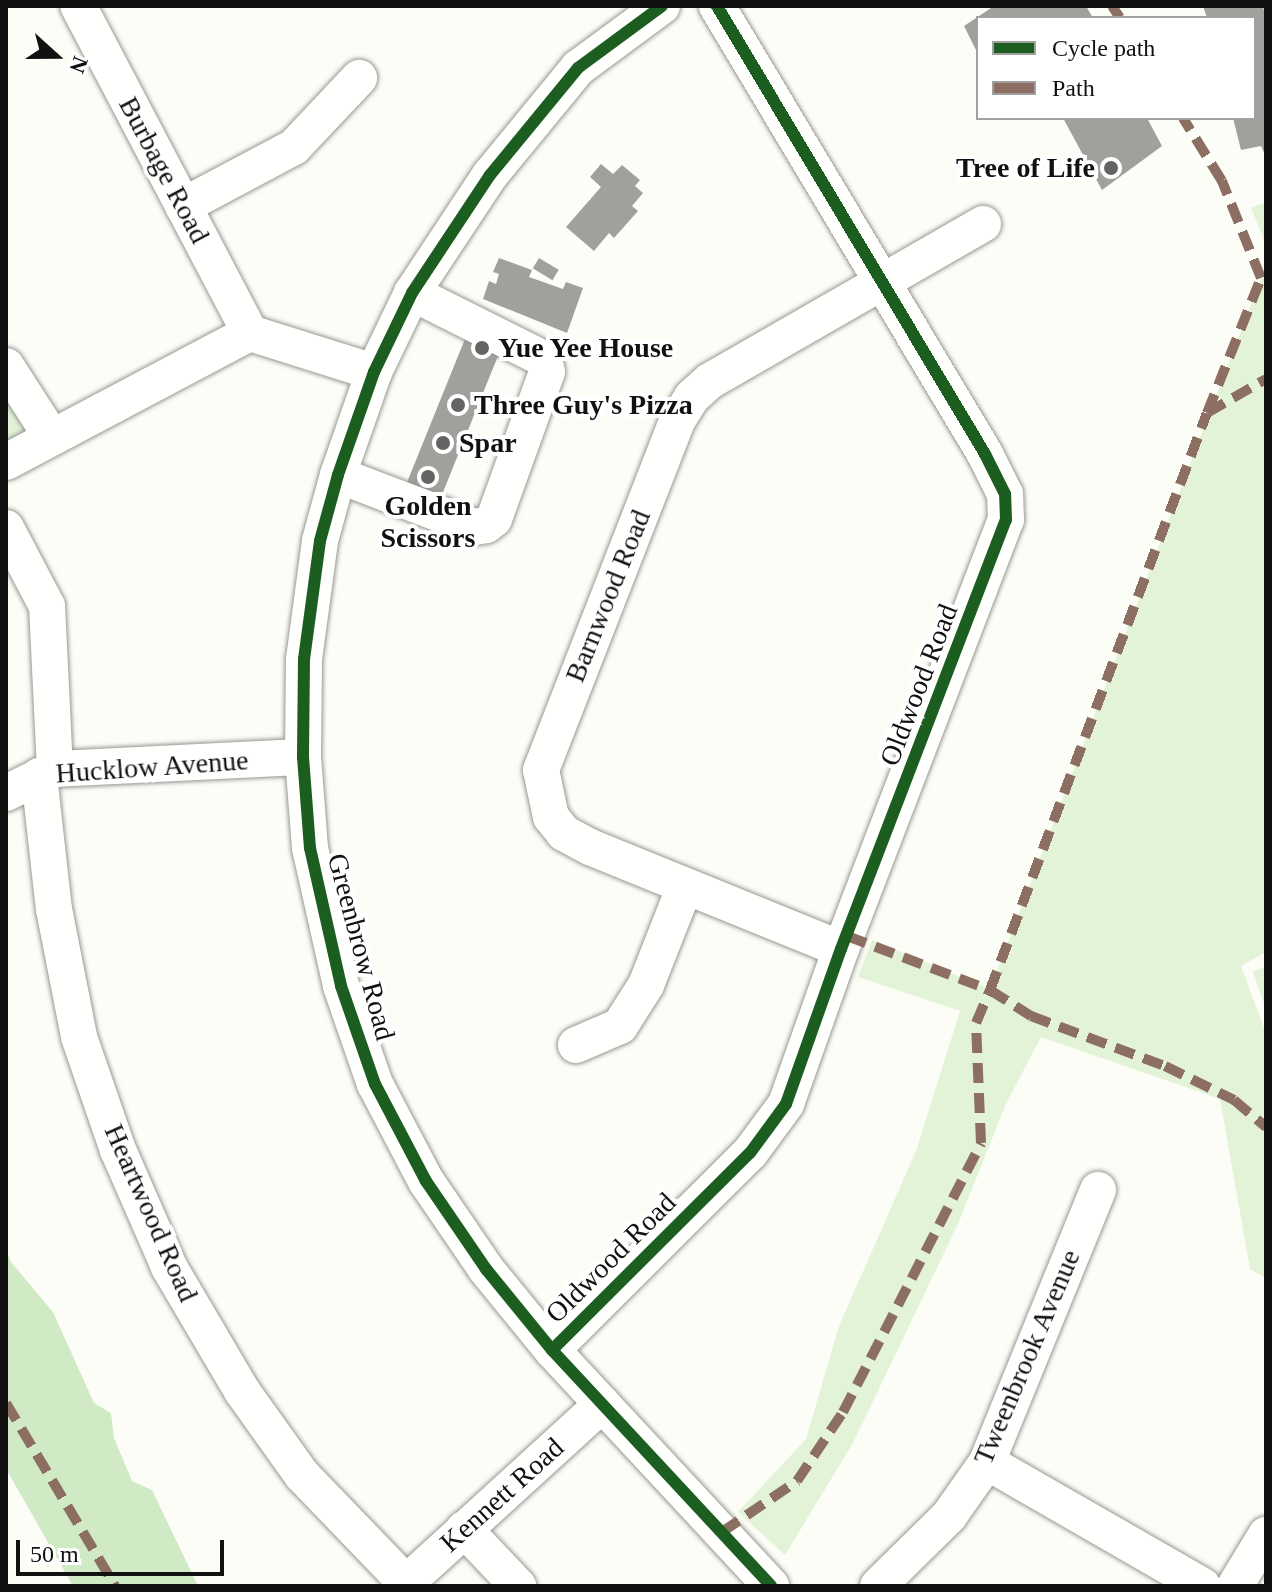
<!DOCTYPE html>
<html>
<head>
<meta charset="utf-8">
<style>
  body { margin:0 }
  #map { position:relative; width:1272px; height:1592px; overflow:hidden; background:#fdfdf7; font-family:"Times New Roman",serif }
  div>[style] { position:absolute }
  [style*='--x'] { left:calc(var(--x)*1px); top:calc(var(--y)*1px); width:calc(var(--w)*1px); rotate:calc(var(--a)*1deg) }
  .green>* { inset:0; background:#e2f3d7 }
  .forest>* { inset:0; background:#d0eac6 }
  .building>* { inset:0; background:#a1a09c; transform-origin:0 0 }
  .roads { filter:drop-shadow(0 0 2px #979795) drop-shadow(0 0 2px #979795) }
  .minor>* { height:36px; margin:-18px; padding:0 18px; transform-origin:18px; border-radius:18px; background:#fffffe }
  .quiet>* { height:10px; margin-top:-5px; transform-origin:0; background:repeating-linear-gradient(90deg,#8d6e63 0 20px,transparent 0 30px) }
  .cycleway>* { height:12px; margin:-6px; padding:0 6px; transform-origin:6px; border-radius:6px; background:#1b5e20 }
  .dots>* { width:22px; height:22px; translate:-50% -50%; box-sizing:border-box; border:4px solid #fff; border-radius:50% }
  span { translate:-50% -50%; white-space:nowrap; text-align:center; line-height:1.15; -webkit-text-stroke:8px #fff; paint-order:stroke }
  .poi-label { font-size:28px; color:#111; font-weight:700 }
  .right { translate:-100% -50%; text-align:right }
  .left { translate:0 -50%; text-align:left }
  .street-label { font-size:28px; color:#111 }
  .frame { position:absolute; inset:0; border:8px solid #111; pointer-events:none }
  .legend { position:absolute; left:976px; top:16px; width:280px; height:104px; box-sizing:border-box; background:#fff; border:2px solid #a0a0a0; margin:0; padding:10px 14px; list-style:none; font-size:24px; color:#111 }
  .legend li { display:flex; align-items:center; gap:16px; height:40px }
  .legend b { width:40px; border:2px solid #a0a0a0 }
  .north { position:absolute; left:16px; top:16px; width:80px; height:80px; -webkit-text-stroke:6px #fff; paint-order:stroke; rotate:111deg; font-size:22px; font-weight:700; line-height:32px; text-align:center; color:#111 }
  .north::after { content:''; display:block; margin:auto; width:28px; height:36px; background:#111; clip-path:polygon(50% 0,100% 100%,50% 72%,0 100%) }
  .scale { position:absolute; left:16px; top:1540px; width:208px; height:36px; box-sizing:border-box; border:4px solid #111; border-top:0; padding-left:10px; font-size:24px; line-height:28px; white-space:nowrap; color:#111; -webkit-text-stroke:6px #fff; paint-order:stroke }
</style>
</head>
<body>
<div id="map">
  <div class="green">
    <div style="clip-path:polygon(1266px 202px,1266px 245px,1251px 208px)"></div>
    <div style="clip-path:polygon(1266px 265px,1266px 952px,1241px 966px,1266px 1033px,1266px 1278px,1250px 1269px,1220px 1099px,1041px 1037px,1006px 1104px,958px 1224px,853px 1443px,785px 1555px,738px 1512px,806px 1439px,839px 1326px,916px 1151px,960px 1011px,858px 977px,872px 940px,990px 989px)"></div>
    <div style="clip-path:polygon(6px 386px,25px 424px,23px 439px,6px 456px)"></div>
    <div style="clip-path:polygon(1266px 966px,1266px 1010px,1253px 972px)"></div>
  </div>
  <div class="forest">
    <div style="clip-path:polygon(6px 1249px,11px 1262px,53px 1312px,94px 1403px,111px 1413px,114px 1438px,132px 1481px,152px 1490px,198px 1586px,73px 1586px,6px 1469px)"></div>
  </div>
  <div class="building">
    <div style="clip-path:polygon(994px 6px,1086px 6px,1093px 18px,978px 18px,978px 54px,964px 26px)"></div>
    <div style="clip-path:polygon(1203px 6px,1263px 6px,1266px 20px,1266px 157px,1261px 146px,1241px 150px,1233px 118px,1254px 118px,1254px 18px,1207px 18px)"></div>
    <div style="clip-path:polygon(1063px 118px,1147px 118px,1162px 146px,1102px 190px)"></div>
    <div style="clip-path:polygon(601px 164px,613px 174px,622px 165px,640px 180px,635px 186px,643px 193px,632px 206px,638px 211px,614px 238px,609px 233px,594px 251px,566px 227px,601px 187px,590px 177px)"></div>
    <div style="clip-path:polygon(499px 258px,532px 270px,529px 277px,563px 289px,566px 282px,583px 288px,567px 333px,483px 299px,489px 281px,496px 284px,499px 274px,493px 272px)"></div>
    <div style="left:539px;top:258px;width:23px;height:12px;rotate:31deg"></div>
    <div style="left:469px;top:329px;width:37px;height:167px;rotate:22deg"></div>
  </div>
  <div class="roads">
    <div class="minor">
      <div style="--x:662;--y:6;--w:104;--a:143.6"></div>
      <div style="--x:578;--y:68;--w:139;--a:129.4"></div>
      <div style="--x:490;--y:175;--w:141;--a:123.5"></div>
      <div style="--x:412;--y:293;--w:88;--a:115.7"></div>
      <div style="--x:374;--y:372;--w:109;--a:109.3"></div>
      <div style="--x:338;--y:475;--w:68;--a:105.3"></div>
      <div style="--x:320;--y:541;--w:119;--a:97.7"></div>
      <div style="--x:304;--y:659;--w:98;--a:90.6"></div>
      <div style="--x:303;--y:757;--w:91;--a:85.6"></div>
      <div style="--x:310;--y:848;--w:141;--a:77.3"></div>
      <div style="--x:341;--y:986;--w:104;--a:70.9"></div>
      <div style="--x:375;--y:1084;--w:110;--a:62.3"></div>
      <div style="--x:426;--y:1181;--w:107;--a:55.7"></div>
      <div style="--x:486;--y:1269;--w:104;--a:50.8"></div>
      <div style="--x:552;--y:1350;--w:322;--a:47.1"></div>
      <div style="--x:183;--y:206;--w:126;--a:-28"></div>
      <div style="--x:294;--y:147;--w:95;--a:-46.7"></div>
      <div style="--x:250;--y:333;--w:130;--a:17.5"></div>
      <div style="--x:6;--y:366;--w:83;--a:57.3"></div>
      <div style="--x:6;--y:462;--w:276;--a:-27.9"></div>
      <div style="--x:250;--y:333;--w:369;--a:-117.7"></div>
      <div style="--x:338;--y:475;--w:146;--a:20.9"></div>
      <div style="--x:474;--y:527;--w:12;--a:-9"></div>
      <div style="--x:486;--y:525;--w:10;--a:-37"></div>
      <div style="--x:494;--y:519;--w:156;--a:-70.2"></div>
      <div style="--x:547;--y:372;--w:13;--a:-103"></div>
      <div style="--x:544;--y:359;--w:148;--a:-153.4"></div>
      <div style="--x:6;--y:528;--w:88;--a:62.3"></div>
      <div style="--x:47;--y:606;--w:163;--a:87.2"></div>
      <div style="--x:39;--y:776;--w:134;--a:83.6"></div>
      <div style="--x:54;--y:909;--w:130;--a:78.9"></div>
      <div style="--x:79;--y:1037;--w:120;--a:71"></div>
      <div style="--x:118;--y:1150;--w:128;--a:66.4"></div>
      <div style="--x:169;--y:1267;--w:144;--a:59.5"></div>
      <div style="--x:242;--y:1391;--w:103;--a:54.5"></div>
      <div style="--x:302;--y:1475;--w:150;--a:46.1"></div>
      <div style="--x:6;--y:793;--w:55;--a:-26.1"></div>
      <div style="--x:55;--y:769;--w:248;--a:-2.8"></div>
      <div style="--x:841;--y:949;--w:271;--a:-157.9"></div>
      <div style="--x:590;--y:847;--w:30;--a:-152"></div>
      <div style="--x:564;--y:833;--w:21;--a:-129"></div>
      <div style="--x:551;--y:817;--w:48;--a:-102"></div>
      <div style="--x:541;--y:770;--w:375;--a:-68.7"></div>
      <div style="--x:677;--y:421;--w:28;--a:-58"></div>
      <div style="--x:692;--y:397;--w:24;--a:-42"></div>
      <div style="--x:710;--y:381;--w:315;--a:-29.9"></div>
      <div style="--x:576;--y:1045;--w:48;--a:-23.4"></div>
      <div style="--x:620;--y:1026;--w:49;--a:-57.6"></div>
      <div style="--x:646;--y:985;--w:106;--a:-68.5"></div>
      <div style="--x:552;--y:1350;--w:279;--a:-44.9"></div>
      <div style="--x:750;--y:1153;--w:61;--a:-53.7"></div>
      <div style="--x:786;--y:1104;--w:164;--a:-70.5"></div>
      <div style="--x:841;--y:949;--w:460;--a:-69"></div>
      <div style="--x:1006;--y:520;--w:26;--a:-92"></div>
      <div style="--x:1005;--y:494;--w:45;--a:-116.6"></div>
      <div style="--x:985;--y:454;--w:522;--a:-120.89"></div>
      <div style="--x:987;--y:1462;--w:249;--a:29.9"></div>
      <div style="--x:464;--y:1529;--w:79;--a:46.5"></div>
      <div style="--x:403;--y:1586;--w:270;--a:-42.4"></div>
      <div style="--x:878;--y:1586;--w:100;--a:-44.6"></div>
      <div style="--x:949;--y:1516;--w:66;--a:-54.9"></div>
      <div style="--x:987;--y:1462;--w:294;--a:-67.8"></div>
      <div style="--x:1235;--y:1586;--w:60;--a:-58.7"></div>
    </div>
  </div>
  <div class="quiet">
    <div style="--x:1112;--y:6;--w:14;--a:56"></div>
    <div style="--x:1207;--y:413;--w:68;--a:-30"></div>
    <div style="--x:847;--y:936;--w:153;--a:20.7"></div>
    <div style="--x:990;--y:990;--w:616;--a:-69.39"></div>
    <div style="--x:1207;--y:413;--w:145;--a:-68.2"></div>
    <div style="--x:1261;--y:278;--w:105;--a:-111.9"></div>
    <div style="--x:1222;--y:181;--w:74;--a:-121.8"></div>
    <div style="--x:6;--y:1403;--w:213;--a:59.2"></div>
    <div style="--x:722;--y:1532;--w:91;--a:-34.2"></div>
    <div style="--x:797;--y:1481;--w:83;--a:-56.3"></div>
    <div style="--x:843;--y:1412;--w:302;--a:-62.8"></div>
    <div style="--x:981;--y:1143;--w:120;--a:-92.4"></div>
    <div style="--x:976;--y:1023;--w:36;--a:-67"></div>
    <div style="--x:990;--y:990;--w:49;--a:32.4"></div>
    <div style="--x:1031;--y:1016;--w:143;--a:20.5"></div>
    <div style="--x:1165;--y:1066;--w:77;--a:26.2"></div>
    <div style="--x:1234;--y:1100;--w:42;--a:40.2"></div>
  </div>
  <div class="cycleway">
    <div style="--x:662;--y:6;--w:104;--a:143.6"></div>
    <div style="--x:578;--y:68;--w:139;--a:129.4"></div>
    <div style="--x:490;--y:175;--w:141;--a:123.5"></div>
    <div style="--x:412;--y:293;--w:88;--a:115.7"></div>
    <div style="--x:374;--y:372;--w:109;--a:109.3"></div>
    <div style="--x:338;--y:475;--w:68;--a:105.3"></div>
    <div style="--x:320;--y:541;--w:119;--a:97.7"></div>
    <div style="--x:304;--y:659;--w:98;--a:90.6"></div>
    <div style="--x:303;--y:757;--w:91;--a:85.6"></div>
    <div style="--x:310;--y:848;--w:141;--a:77.3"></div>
    <div style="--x:341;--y:986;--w:104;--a:70.9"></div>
    <div style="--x:375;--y:1084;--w:110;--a:62.3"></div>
    <div style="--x:426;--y:1181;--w:107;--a:55.7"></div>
    <div style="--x:486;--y:1269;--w:104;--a:50.8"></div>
    <div style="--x:552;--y:1350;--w:322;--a:47.1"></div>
    <div style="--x:552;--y:1350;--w:279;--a:-44.9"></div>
    <div style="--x:750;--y:1153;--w:61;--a:-53.7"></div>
    <div style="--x:786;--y:1104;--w:164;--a:-70.5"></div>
    <div style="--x:841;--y:949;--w:460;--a:-69"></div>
    <div style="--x:1006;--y:520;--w:26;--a:-92"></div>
    <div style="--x:1005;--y:494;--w:45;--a:-116.6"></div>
    <div style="--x:985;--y:454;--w:522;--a:-120.89"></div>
  </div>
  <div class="dots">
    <div style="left:1111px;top:168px;background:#646462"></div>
    <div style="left:482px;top:348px;background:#646462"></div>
    <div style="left:458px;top:405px;background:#646462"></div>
    <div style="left:443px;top:443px;background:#646462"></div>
    <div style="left:428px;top:477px;background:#646462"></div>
  </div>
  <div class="poi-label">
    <span class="right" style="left:1095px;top:168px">Tree of Life</span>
    <span class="left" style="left:498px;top:348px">Yue Yee House</span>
    <span class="left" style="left:474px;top:405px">Three Guy's Pizza</span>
    <span class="left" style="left:459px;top:443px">Spar</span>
    <span style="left:428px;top:522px">Golden<br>Scissors</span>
  </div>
  <div class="street-label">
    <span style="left:164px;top:170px;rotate:62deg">Burbage Road</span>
    <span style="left:608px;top:596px;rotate:-68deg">Barnwood Road</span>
    <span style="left:919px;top:685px;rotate:-69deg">Oldwood Road</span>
    <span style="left:152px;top:767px;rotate:-4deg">Hucklow Avenue</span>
    <span style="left:361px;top:947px;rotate:75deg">Greenbrow Road</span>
    <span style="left:151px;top:1213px;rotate:66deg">Heartwood Road</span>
    <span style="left:611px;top:1258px;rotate:-45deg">Oldwood Road</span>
    <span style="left:1027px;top:1357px;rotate:-67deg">Tweenbrook Avenue</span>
    <span style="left:502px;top:1495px;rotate:-42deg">Kennett Road</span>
  </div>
  <div class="frame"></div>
  <ul class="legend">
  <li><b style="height:10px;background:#1b5e20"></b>Cycle path</li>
  <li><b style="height:10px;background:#8d6e63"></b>Path</li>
  </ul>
  <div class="north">N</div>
  <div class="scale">50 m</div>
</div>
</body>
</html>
